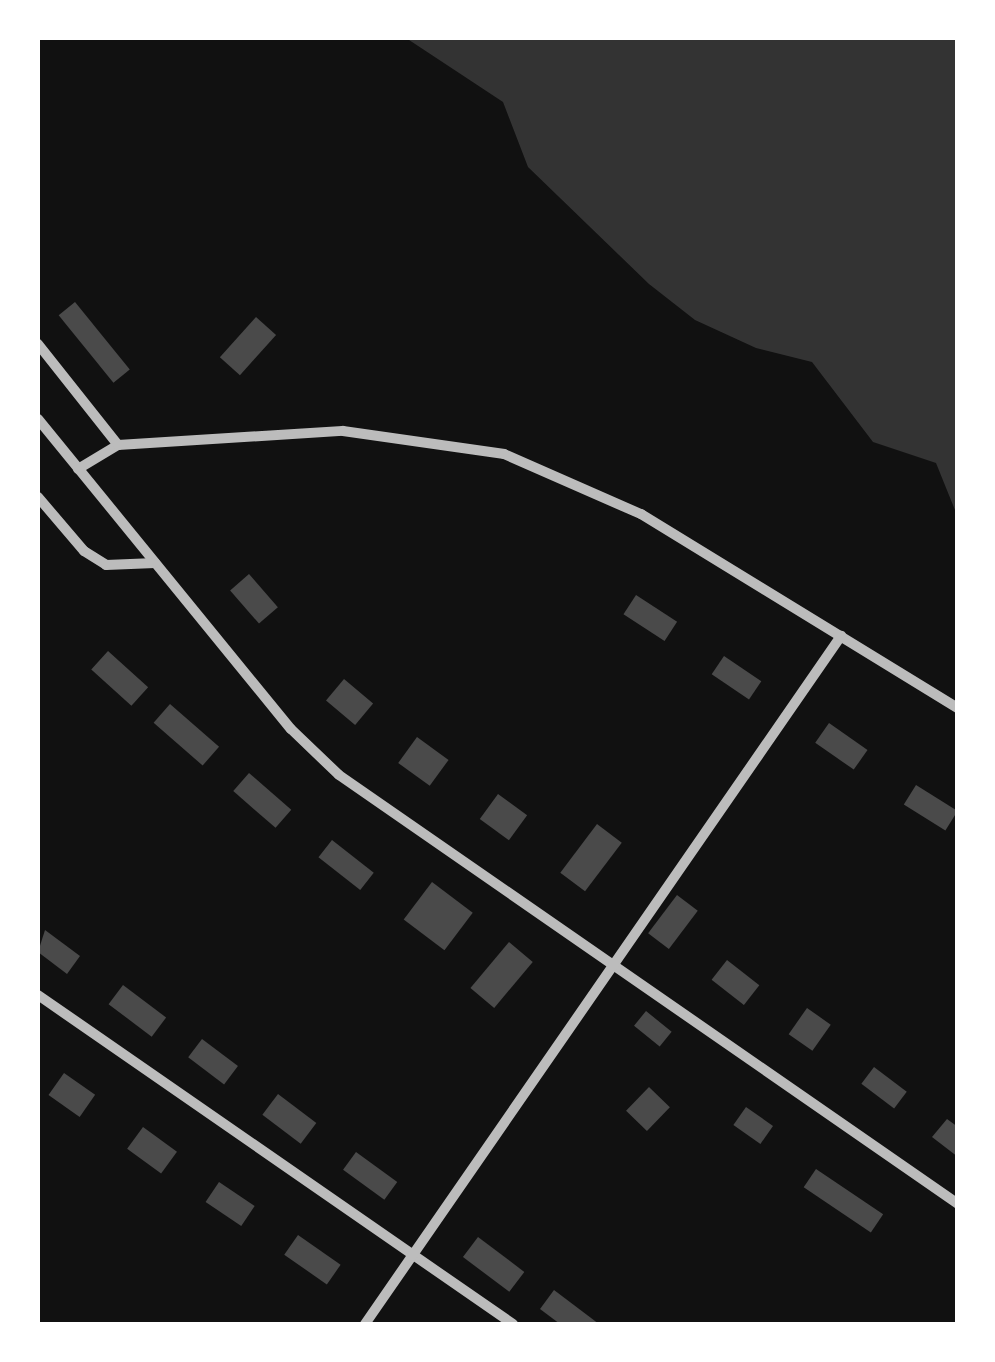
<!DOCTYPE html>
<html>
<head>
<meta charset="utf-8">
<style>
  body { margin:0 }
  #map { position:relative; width:995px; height:1362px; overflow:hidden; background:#111; font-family:Raleway,sans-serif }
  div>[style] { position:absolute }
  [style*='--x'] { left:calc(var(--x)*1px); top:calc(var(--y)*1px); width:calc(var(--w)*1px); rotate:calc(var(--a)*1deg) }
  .water>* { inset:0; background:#333 }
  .building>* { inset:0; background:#4a4a4a; transform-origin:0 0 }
  .minor>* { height:10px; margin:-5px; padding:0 5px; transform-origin:5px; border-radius:5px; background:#bcbcbc }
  span { translate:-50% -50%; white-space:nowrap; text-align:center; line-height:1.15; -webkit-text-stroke:10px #fff; paint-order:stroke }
  .frame { position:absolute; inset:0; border:40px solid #fff; pointer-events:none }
</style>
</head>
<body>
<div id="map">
  <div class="water">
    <div style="clip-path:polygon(406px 38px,957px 38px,957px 515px,936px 463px,873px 442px,812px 362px,756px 348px,695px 320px,649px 284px,528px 167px,503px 102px)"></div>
  </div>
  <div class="building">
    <div style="left:75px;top:302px;width:87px;height:21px;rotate:51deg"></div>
    <div style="left:256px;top:317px;width:27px;height:54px;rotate:42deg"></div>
    <div style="left:249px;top:574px;width:44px;height:25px;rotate:49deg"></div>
    <div style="left:636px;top:595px;width:49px;height:23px;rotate:33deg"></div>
    <div style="left:108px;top:651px;width:54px;height:25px;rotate:42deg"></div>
    <div style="left:724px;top:656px;width:45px;height:22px;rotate:34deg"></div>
    <div style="left:344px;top:679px;width:38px;height:28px;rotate:40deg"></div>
    <div style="left:170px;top:704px;width:65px;height:25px;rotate:41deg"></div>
    <div style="left:829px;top:723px;width:47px;height:24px;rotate:35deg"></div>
    <div style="left:417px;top:737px;width:39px;height:32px;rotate:36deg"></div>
    <div style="left:249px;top:773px;width:56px;height:24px;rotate:41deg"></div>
    <div style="left:916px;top:785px;width:49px;height:23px;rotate:32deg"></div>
    <div style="left:498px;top:794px;width:36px;height:31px;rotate:36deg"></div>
    <div style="left:597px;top:824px;width:31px;height:61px;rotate:37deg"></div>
    <div style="left:332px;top:840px;width:53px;height:22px;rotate:38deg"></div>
    <div style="left:432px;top:882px;width:51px;height:47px;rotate:37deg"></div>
    <div style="left:677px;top:895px;width:26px;height:48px;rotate:37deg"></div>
    <div style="clip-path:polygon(45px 930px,80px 956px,67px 974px,38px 952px)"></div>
    <div style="left:509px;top:942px;width:31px;height:60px;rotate:40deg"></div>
    <div style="left:727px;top:960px;width:41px;height:25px;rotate:38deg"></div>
    <div style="left:123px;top:985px;width:54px;height:24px;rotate:37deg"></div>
    <div style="left:807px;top:1008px;width:29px;height:32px;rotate:35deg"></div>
    <div style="left:646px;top:1011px;width:33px;height:19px;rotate:39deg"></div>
    <div style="left:202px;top:1039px;width:45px;height:23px;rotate:37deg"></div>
    <div style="left:874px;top:1067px;width:41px;height:21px;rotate:37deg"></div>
    <div style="left:64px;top:1073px;width:38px;height:27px;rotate:35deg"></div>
    <div style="left:649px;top:1087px;width:29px;height:33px;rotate:44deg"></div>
    <div style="left:278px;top:1094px;width:48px;height:26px;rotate:37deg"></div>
    <div style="left:746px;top:1107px;width:33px;height:22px;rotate:35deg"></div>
    <div style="clip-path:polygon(947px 1119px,958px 1127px,958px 1157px,932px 1137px)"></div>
    <div style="left:143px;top:1127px;width:42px;height:27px;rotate:36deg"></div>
    <div style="left:356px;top:1152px;width:51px;height:22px;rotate:36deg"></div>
    <div style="left:816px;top:1169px;width:81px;height:22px;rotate:34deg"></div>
    <div style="left:219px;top:1182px;width:43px;height:24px;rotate:34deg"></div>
    <div style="left:298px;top:1235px;width:52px;height:24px;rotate:35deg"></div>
    <div style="left:478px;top:1237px;width:58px;height:25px;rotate:37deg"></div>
    <div style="clip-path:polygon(554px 1290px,599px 1324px,560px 1324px,540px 1309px)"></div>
  </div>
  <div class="minor">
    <div style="--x:38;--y:344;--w:129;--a:51.6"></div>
    <div style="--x:38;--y:419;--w:400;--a:50.8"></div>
    <div style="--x:291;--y:729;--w:66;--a:43.8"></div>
    <div style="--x:339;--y:775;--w:753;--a:34.72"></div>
    <div style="--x:78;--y:469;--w:47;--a:-31"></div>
    <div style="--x:118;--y:445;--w:225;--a:-3.6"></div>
    <div style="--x:343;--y:431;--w:163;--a:8.1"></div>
    <div style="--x:504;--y:454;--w:150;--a:23.7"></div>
    <div style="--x:641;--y:514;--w:372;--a:31.5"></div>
    <div style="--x:38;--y:497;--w:71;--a:49.6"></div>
    <div style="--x:84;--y:551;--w:26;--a:32"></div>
    <div style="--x:106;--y:565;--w:49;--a:-2.3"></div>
    <div style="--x:38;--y:995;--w:578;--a:34.71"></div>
    <div style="--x:365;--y:1324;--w:837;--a:-55.32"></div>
  </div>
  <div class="frame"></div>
</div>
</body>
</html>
